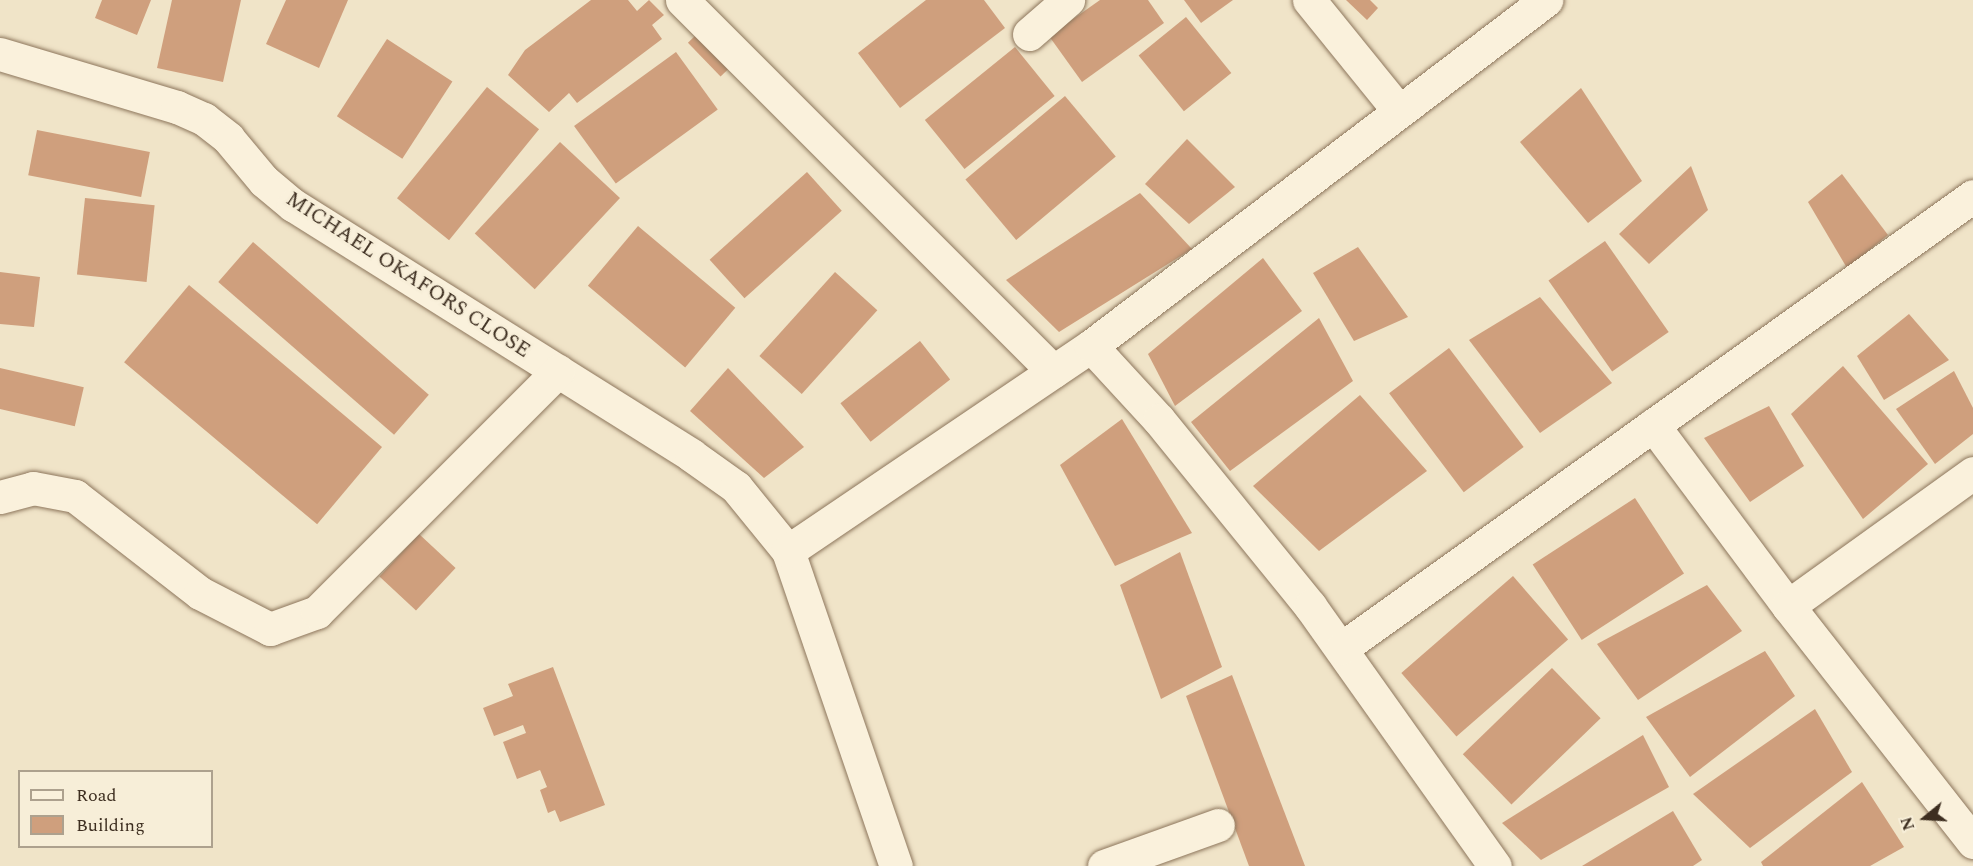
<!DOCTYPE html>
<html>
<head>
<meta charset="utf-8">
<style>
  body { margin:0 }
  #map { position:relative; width:1973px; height:866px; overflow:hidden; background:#f0e4c8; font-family:Spectral,serif }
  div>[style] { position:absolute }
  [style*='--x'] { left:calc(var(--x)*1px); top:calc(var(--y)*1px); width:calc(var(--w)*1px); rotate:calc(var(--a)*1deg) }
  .building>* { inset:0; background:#cf9f7d; transform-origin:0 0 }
  .roads { filter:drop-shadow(0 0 2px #8d765c) drop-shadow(0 0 2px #8d765c) }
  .minor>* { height:33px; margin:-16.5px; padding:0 16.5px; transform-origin:16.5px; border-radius:16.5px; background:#faf1dc }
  span { translate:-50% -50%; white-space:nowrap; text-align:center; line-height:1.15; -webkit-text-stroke:5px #f7eed8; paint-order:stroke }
  .street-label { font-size:21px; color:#3d2e20 }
  .legend { position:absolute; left:18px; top:770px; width:195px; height:78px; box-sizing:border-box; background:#f7eed8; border:2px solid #ada18e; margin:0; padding:8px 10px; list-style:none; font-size:18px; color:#3d2e20 }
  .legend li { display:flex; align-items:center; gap:12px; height:30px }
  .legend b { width:30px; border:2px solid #ada18e }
  .north { position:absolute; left:1895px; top:788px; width:60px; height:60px; -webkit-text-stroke:4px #f7eed8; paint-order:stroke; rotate:252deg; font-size:16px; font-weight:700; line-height:24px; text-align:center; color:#3d2e20 }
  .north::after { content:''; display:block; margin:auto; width:21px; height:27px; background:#3d2e20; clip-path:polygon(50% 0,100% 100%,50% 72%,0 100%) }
</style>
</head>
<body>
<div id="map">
  <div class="building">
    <div style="clip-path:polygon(102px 0,151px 0,137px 35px,95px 18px)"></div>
    <div style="clip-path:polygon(172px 0,241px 0,223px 82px,157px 68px)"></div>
    <div style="clip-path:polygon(286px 0,348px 0,319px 68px,266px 44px)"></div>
    <div style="clip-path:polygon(591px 0,628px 0,637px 11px,649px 0,664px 15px,652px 25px,662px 39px,577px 103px,569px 93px,549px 112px,508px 75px,525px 50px)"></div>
    <div style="clip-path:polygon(926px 0,984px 0,1005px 28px,900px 108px,858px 53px)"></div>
    <div style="clip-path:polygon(1100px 0,1148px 0,1164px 23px,1082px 82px,1049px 36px)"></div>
    <div style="clip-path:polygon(1184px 0,1233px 0,1201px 23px)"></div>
    <div style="clip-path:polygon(1346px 0,1370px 0,1378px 8px,1367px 20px)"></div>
    <div style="left:1186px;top:17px;width:72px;height:61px;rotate:51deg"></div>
    <div style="left:698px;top:33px;width:47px;height:14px;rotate:46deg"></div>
    <div style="left:387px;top:39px;width:78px;height:92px;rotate:33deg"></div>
    <div style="left:1015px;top:47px;width:63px;height:116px;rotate:51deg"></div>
    <div style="left:676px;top:52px;width:71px;height:126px;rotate:54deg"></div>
    <div style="left:487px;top:87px;width:67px;height:143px;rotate:39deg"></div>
    <div style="clip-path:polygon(1581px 88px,1642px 181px,1588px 223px,1520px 142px)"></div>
    <div style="left:1065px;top:96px;width:79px;height:130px;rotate:50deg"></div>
    <div style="left:37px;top:130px;width:115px;height:46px;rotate:11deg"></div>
    <div style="clip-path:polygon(1187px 139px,1235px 187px,1189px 224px,1145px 184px)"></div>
    <div style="left:560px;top:142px;width:82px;height:125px;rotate:43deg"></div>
    <div style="clip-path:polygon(1691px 166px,1708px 210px,1649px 264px,1619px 234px)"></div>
    <div style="left:807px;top:172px;width:52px;height:131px;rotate:48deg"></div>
    <div style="clip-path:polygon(1842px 174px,1888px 235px,1847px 268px,1808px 202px)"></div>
    <div style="clip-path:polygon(1140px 193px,1192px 249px,1059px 332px,1006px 280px)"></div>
    <div style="left:85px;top:198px;width:70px;height:77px;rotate:6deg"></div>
    <div style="left:638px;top:226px;width:127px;height:78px;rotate:40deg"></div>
    <div style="left:1605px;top:241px;width:111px;height:69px;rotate:55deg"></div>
    <div style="left:253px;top:242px;width:233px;height:53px;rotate:41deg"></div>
    <div style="clip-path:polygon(1358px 247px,1408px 317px,1354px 341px,1313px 273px)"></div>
    <div style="clip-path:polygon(1263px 258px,1302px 311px,1175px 406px,1148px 354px)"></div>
    <div style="clip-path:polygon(0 272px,40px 277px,34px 327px,0 324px)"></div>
    <div style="left:835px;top:272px;width:57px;height:113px;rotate:42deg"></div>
    <div style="left:189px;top:285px;width:252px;height:101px;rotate:40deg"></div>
    <div style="clip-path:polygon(1540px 297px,1612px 383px,1540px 433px,1469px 340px)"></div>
    <div style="clip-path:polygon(1909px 314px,1949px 360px,1884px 400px,1857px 356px)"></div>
    <div style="clip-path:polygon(1319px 318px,1353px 381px,1230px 471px,1191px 422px)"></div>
    <div style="left:920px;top:341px;width:49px;height:101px;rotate:52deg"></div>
    <div style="left:1449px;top:348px;width:124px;height:75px;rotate:53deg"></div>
    <div style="clip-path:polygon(1843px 366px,1928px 464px,1863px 519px,1791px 414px)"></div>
    <div style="left:0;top:368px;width:86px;height:40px;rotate:13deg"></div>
    <div style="clip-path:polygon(728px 368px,804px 447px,764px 478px,690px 411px)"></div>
    <div style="clip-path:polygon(1954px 371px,1973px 408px,1973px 434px,1935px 464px,1896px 409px)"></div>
    <div style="clip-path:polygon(1360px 395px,1427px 471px,1319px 551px,1253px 486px)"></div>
    <div style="clip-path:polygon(1769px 406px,1804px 466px,1750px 502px,1704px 438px)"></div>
    <div style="clip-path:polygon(1122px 419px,1192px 533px,1115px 566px,1060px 465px)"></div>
    <div style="left:1635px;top:498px;width:90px;height:122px;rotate:57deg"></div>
    <div style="left:419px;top:534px;width:50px;height:58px;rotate:43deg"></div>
    <div style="clip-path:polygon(1180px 552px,1222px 667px,1161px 699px,1120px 585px)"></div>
    <div style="left:1513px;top:576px;width:84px;height:148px;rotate:49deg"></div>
    <div style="clip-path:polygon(1707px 585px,1742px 631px,1638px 700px,1597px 644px)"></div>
    <div style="clip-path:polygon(1765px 651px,1795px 696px,1690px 777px,1646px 717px)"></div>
    <div style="clip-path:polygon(553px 667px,605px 805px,560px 822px,555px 810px,548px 813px,540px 790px,547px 787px,540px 770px,517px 779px,503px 742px,526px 733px,523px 725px,494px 736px,483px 708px,513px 696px,508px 684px)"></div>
    <div style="left:1552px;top:668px;width:70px;height:124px;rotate:46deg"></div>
    <div style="clip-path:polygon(1232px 675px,1305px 866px,1249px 866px,1186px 696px)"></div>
    <div style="clip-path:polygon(1815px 709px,1852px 772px,1750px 848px,1693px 794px)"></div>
    <div style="clip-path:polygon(1643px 735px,1669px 787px,1541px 860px,1502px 823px)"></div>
    <div style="clip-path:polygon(1862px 782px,1904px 847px,1870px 866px,1763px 866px,1761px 862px)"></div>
    <div style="clip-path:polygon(1673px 811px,1702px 860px,1693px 866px,1582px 866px)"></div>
  </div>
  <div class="roads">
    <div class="minor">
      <div style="--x:682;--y:0;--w:525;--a:45"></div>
      <div style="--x:1309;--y:0;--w:141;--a:51"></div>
      <div style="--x:1029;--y:34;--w:52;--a:-41.1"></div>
      <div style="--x:0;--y:54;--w:185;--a:16.7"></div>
      <div style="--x:177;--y:107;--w:30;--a:24"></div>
      <div style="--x:204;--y:119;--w:31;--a:38"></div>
      <div style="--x:228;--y:138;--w:56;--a:50.1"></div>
      <div style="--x:264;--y:181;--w:38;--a:40"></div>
      <div style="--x:293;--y:205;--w:470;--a:32.1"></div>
      <div style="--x:691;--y:455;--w:55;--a:35.4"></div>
      <div style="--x:736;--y:487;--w:82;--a:50.9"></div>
      <div style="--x:788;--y:551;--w:333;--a:71.1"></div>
      <div style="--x:1091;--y:346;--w:100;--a:47.4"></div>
      <div style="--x:1159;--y:420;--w:240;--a:50.9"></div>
      <div style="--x:1310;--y:606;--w:319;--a:54.6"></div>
      <div style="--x:1653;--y:425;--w:226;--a:53.3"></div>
      <div style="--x:1788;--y:606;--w:300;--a:51.9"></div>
      <div style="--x:0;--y:497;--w:34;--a:-15"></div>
      <div style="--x:33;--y:488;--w:43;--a:10.8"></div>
      <div style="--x:75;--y:496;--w:158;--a:37.8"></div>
      <div style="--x:200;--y:593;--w:79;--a:27.2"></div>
      <div style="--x:270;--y:629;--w:50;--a:-19.9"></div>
      <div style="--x:317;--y:612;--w:341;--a:-45"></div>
      <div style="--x:788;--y:551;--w:366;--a:-34.1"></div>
      <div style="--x:1091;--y:346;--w:572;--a:-37.25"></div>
      <div style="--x:1788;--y:606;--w:228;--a:-35.7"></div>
      <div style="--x:1342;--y:648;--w:776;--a:-35.61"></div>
      <div style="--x:1104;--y:866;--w:121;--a:-19.8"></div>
    </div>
  </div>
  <div class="street-label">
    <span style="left:408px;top:275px;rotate:33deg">MICHAEL OKAFORS CLOSE</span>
  </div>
  <ul class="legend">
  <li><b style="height:8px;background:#faf1dc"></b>Road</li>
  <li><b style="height:16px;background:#cf9f7d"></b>Building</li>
  </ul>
  <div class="north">N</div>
</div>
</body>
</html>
